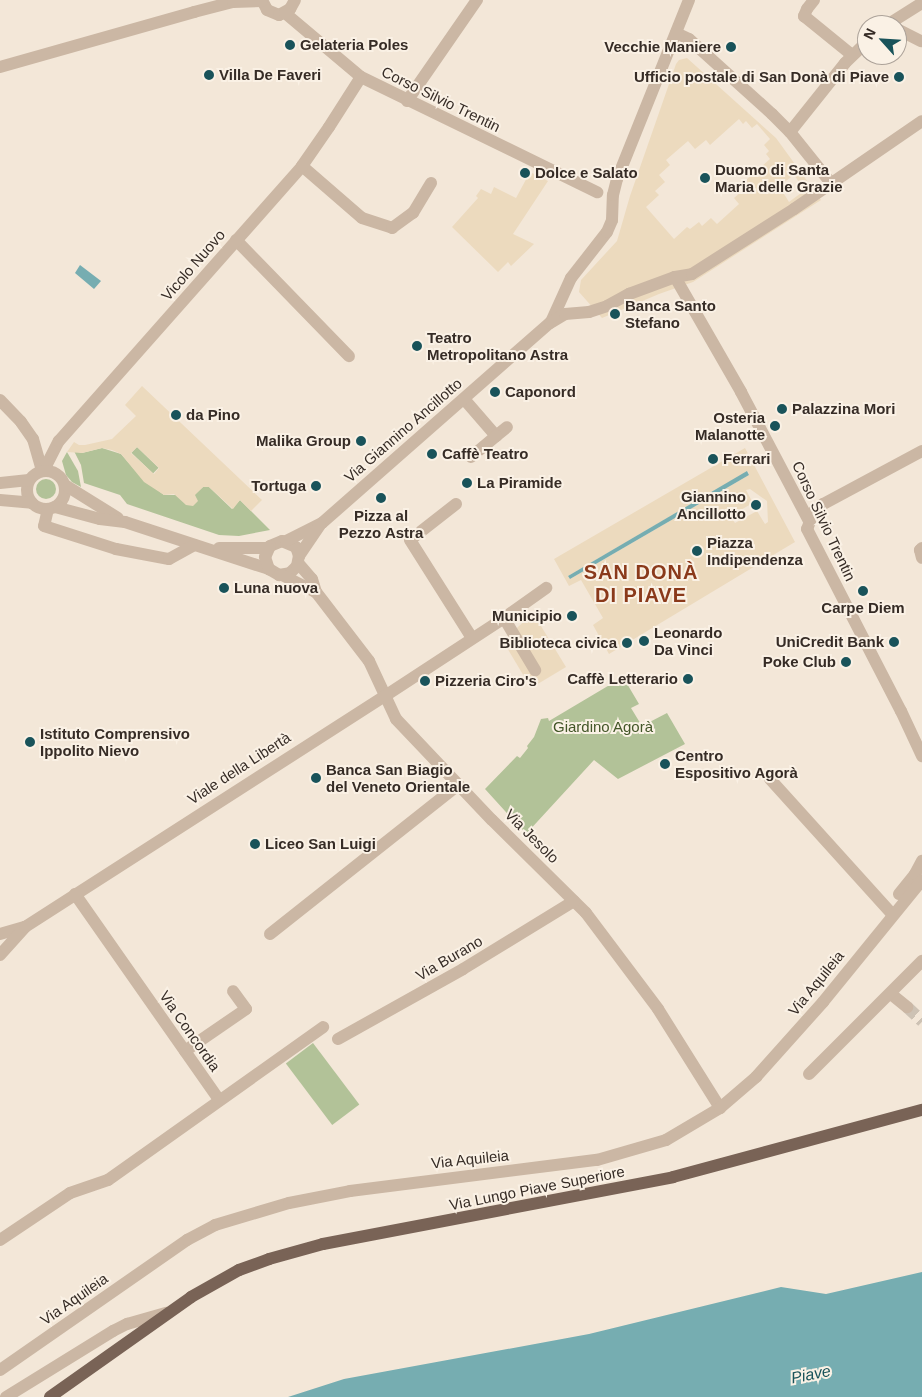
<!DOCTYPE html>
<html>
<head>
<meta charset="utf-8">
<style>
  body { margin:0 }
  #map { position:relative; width:922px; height:1397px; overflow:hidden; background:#f3e7d8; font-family:Helvetica,sans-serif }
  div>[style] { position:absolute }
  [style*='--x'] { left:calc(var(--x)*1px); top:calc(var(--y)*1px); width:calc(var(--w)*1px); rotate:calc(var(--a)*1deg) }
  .green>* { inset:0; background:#b2c298; transform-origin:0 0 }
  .round { border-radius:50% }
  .plaza>* { inset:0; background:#ecdabe }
  .water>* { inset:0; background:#76adb1 }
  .minor-tunnel>* { height:12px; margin-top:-6px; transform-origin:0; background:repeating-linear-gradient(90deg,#cdc2b4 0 12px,transparent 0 18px) }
  .minor>* { height:12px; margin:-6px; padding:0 6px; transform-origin:6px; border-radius:6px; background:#cbb7a4 }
  .minor>.ring { margin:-6px; padding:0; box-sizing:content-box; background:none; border:12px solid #cbb7a4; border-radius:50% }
  .major>* { height:12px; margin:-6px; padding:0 6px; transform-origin:6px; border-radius:6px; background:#796356 }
  .dots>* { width:14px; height:14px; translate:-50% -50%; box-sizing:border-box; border:2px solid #faf1e5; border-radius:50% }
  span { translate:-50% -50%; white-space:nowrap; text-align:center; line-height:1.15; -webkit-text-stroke:4px #faf1e5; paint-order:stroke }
  .poi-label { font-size:15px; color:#362c26; font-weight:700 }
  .left { translate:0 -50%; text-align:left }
  .right { translate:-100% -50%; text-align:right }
  .street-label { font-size:15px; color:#362c26 }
  .park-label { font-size:15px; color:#435628 }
  .water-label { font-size:16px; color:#19535a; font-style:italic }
  .district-label { font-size:20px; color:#8a391a; font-weight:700; letter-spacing:1px }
  .north { position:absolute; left:857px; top:15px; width:50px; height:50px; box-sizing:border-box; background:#faf1e5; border:1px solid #aca299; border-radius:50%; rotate:296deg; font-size:14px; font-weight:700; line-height:20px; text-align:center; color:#362c26 }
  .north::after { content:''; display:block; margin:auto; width:18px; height:22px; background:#19535a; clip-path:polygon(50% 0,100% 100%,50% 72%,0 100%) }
</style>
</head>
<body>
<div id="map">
  <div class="green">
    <div style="left:137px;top:447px;width:30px;height:8px;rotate:44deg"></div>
    <div style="clip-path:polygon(102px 448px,121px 454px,142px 478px,164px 495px,194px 495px,203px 487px,209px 487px,232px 509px,240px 500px,270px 530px,239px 536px,219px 535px,127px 504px,120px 495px,84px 483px,81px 465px,74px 451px,82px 453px)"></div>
    <div style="clip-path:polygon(67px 452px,78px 471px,81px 487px,72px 482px,66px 475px,62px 461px)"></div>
    <div class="round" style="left:36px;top:479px;width:20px;height:20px"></div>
    <div style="clip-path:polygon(623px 677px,639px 704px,631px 708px,642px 726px,667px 713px,685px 744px,618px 779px,594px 760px,526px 834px,485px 789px,517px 756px,520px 758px,528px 748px,527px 746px,534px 737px,541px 719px,548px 718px,549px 721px)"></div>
    <div style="left:313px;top:1043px;width:77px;height:34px;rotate:53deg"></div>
  </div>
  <div class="plaza">
    <div style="clip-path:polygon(evenodd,687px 58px,776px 138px,821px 200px,693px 282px,659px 294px,602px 318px,579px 292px,581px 280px,617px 241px,630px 196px,676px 64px,679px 60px,687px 58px,739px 119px,743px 124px,746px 121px,752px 128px,757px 124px,770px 139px,764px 145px,769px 151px,766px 154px,770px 159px,739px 186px,743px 190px,734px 198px,739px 204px,717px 224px,711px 218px,702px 226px,699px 222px,690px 229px,687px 227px,674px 239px,646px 207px,659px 195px,655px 191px,665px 182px,659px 175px,670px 165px,666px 160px,688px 141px,695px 149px,706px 140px,710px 145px,739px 119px,687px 58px,794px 175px,805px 190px,789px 202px,779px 186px,794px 175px)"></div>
    <div style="clip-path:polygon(530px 172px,548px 181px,513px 234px,534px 244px,511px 266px,508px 262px,498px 272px,452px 227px,478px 198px,476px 196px,481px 189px,491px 194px,494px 187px,516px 198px)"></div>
    <div style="clip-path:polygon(evenodd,142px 386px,262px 500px,251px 511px,240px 500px,233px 509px,209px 487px,203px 487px,195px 495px,198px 501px,193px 506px,186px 505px,174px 494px,164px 495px,144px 482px,121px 454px,112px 450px,102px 448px,82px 453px,67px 452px,74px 442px,79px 445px,85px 445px,112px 439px,115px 436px,136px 416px,125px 405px,142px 386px,137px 447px,159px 468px,154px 474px,131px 453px,137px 447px)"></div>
    <div style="clip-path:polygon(evenodd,745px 448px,795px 542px,609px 654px,593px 625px,603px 618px,581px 580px,569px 586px,554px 559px,745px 448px,748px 471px,749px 475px,570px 579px,568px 576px,748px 471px,745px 448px,750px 489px,767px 501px,768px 522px,765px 524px,757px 511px,735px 523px,730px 516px,753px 503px,746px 490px,750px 489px)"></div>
    <div style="clip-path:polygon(533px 613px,566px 667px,531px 688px,503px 641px)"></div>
  </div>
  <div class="water">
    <div style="clip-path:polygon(80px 265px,101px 281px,94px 289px,75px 273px)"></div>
    <div style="clip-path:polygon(747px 471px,749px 475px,570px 579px,568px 576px)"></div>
    <div style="clip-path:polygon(922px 1272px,922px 1397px,288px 1397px,344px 1379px,589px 1334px,781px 1287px,826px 1294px)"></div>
  </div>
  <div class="minor-tunnel">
    <div style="--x:907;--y:1007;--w:21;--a:43"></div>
  </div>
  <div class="minor">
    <div style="--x:262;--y:0;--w:11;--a:63"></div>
    <div style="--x:267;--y:10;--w:13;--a:23"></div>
    <div style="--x:279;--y:15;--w:13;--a:-29"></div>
    <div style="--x:290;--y:9;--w:10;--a:-61"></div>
    <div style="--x:814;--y:0;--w:11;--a:128"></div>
    <div style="--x:807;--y:9;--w:8;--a:113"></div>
    <div style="--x:804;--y:16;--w:62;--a:39.1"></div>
    <div style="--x:285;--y:13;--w:99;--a:40.1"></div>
    <div style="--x:361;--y:77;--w:263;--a:26"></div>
    <div style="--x:887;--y:25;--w:41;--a:-32.2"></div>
    <div style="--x:897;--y:29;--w:27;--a:27"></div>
    <div style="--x:676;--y:33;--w:14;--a:25"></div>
    <div style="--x:689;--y:39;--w:112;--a:42.1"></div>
    <div style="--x:772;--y:114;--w:25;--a:45"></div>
    <div style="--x:790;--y:132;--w:65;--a:51.2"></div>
    <div style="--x:0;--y:67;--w:202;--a:-15.8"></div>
    <div style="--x:194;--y:12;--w:40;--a:-14.4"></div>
    <div style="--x:233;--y:2;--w:29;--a:-2"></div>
    <div style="--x:407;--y:101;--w:123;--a:-55.3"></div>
    <div style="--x:790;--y:132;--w:88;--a:-51.4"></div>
    <div style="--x:845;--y:63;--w:30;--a:-44"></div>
    <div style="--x:302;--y:166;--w:79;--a:40.9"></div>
    <div style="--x:362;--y:218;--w:32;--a:18"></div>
    <div style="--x:392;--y:228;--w:26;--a:-36"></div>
    <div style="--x:413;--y:213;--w:35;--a:-59"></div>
    <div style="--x:236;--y:240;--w:162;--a:45.8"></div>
    <div style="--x:675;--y:277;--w:133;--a:60.1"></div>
    <div style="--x:741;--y:392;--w:146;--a:62.2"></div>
    <div style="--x:551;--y:322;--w:48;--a:-65.6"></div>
    <div style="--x:571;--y:278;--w:58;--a:-52"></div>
    <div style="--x:607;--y:232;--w:13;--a:-67"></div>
    <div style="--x:612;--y:220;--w:25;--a:-88"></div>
    <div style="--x:613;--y:195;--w:16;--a:-76"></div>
    <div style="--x:617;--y:179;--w:193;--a:-68.1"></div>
    <div style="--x:464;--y:399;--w:49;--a:49.1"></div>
    <div style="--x:496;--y:436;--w:14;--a:-39"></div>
    <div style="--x:0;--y:400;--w:30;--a:46"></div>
    <div style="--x:21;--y:422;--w:21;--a:55"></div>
    <div style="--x:33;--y:439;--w:33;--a:74"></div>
    <div style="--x:922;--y:451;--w:112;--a:151.8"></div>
    <div style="--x:823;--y:504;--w:11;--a:142"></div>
    <div style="--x:814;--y:511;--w:19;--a:111"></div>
    <div style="--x:807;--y:529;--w:205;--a:62.7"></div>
    <div style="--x:901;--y:711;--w:50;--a:65"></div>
    <div style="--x:471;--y:457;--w:33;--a:-40"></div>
    <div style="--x:44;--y:470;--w:33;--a:-63"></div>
    <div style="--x:59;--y:441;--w:367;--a:-48.5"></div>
    <div style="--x:302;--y:166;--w:47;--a:-55.3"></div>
    <div style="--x:329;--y:127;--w:59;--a:-57.4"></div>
    <div class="ring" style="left:27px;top:471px;width:26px;height:26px"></div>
    <div style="--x:0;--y:483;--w:29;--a:-6"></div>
    <div style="--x:65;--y:485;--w:62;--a:31.9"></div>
    <div style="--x:0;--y:500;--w:32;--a:5"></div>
    <div style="--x:456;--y:504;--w:58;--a:142"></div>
    <div style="--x:410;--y:540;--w:116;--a:57.7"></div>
    <div style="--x:55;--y:507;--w:47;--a:14.9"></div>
    <div style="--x:100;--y:519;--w:25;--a:7"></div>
    <div style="--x:125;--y:522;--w:151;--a:18.1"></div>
    <div style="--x:269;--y:569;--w:12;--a:31"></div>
    <div style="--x:279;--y:575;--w:11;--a:-10"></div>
    <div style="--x:290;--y:573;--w:10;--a:-45"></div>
    <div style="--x:297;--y:566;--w:10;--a:-79"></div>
    <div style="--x:299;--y:556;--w:9;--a:-108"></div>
    <div style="--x:296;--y:547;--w:15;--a:-157"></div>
    <div style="--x:282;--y:541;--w:13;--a:157"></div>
    <div style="--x:270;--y:546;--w:12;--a:114"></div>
    <div style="--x:265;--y:557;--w:13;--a:72"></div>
    <div style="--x:48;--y:509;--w:17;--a:103"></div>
    <div style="--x:44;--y:526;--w:76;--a:17.7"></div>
    <div style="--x:116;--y:549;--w:54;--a:10.7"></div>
    <div style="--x:169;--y:559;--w:29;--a:-29"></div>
    <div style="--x:286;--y:541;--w:40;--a:-26.6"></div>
    <div style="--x:322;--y:523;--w:303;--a:-41.3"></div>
    <div style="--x:550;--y:323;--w:17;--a:-31"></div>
    <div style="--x:565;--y:314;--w:24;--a:-5"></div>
    <div style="--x:589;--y:312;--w:19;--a:-18"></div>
    <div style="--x:607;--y:306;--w:25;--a:-29"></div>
    <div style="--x:629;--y:294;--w:49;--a:-20.3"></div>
    <div style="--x:675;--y:277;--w:17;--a:-10"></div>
    <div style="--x:692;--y:274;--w:121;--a:-32.5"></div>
    <div style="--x:794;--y:209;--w:155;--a:-34.5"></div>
    <div style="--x:219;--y:548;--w:49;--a:0"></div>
    <div style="--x:922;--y:548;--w:3;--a:135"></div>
    <div style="--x:920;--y:550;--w:8;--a:76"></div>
    <div style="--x:299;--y:556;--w:37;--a:-56"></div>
    <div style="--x:298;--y:563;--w:21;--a:49"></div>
    <div style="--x:312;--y:579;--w:14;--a:73"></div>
    <div style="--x:316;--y:592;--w:87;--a:52.5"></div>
    <div style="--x:369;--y:661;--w:64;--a:65"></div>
    <div style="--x:396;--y:719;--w:139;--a:46.5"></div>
    <div style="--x:492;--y:820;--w:132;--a:44.7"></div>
    <div style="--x:586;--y:913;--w:120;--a:53.1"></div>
    <div style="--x:658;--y:1009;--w:117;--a:57.9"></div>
    <div style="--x:282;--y:575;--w:38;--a:27"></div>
    <div style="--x:504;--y:618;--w:61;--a:59.2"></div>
    <div style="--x:770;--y:779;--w:183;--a:47.9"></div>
    <div style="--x:75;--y:894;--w:251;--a:55"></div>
    <div style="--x:899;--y:894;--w:26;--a:-51"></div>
    <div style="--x:915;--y:874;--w:15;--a:-62"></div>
    <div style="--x:0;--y:934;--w:26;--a:-16"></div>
    <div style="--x:270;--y:934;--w:240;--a:-38.4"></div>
    <div style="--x:0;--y:955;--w:38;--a:-48"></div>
    <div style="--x:25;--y:927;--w:428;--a:-32.7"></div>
    <div style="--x:385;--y:696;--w:142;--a:-33.2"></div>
    <div style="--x:504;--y:618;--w:52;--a:-35.5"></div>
    <div style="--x:891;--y:994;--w:21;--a:39"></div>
    <div style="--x:338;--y:1039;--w:143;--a:-29.2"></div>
    <div style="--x:463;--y:969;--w:130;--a:-31.5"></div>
    <div style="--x:185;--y:1051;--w:74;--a:-34.5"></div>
    <div style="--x:246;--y:1009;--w:22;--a:-126"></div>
    <div style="--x:809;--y:1074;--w:160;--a:-45"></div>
    <div style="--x:0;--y:1240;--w:84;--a:-33.9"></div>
    <div style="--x:70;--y:1193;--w:40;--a:-18.9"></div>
    <div style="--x:108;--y:1180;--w:264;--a:-35.4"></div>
    <div style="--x:0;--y:1370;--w:228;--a:-34.8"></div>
    <div style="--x:187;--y:1240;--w:32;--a:-28"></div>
    <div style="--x:215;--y:1225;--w:77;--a:-16.6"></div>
    <div style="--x:289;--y:1203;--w:62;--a:-11.1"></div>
    <div style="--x:350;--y:1191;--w:249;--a:-7.2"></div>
    <div style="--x:597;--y:1160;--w:72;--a:-16.2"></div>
    <div style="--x:666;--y:1140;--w:63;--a:-30.7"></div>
    <div style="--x:720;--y:1108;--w:48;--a:-40.7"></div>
    <div style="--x:756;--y:1077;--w:101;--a:-48.2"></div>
    <div style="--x:823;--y:1002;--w:157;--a:-50.9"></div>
    <div style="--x:6;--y:1397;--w:126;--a:-31.7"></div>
    <div style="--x:113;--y:1331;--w:16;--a:-27"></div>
    <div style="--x:127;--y:1324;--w:41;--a:-15.8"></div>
  </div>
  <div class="major">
    <div style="--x:50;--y:1397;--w:173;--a:-35.3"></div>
    <div style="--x:191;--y:1297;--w:55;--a:-29.4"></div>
    <div style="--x:239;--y:1270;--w:32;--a:-20"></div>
    <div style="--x:269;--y:1259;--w:56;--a:-15.5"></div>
    <div style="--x:323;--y:1244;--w:356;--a:-10.8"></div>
    <div style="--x:673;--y:1177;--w:258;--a:-15.1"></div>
  </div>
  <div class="dots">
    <div style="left:290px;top:45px;background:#19535a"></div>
    <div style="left:731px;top:47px;background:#19535a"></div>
    <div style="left:209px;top:75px;background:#19535a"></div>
    <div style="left:899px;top:77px;background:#19535a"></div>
    <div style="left:525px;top:173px;background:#19535a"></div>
    <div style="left:705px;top:178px;background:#19535a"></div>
    <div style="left:615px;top:314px;background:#19535a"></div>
    <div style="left:417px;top:346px;background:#19535a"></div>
    <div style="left:495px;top:392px;background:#19535a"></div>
    <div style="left:782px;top:409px;background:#19535a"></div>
    <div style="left:176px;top:415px;background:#19535a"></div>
    <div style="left:775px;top:426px;background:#19535a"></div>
    <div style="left:361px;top:441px;background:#19535a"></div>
    <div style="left:432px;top:454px;background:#19535a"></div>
    <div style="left:713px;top:459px;background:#19535a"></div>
    <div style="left:467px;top:483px;background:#19535a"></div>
    <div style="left:316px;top:486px;background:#19535a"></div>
    <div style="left:381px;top:498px;background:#19535a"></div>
    <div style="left:756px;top:505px;background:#19535a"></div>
    <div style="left:697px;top:551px;background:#19535a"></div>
    <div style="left:224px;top:588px;background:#19535a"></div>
    <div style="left:863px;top:591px;background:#19535a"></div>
    <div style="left:572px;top:616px;background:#19535a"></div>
    <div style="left:644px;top:641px;background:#19535a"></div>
    <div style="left:894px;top:642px;background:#19535a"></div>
    <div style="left:627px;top:643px;background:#19535a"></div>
    <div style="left:846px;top:662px;background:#19535a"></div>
    <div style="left:688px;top:679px;background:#19535a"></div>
    <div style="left:425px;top:681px;background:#19535a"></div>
    <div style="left:30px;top:742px;background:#19535a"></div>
    <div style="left:665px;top:764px;background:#19535a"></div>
    <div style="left:316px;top:778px;background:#19535a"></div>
    <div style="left:255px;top:844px;background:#19535a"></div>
  </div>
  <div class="poi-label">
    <span class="left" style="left:300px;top:45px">Gelateria Poles</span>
    <span class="right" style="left:721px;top:47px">Vecchie Maniere</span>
    <span class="left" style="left:219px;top:75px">Villa De Faveri</span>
    <span class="right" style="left:889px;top:77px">Ufficio postale di San Donà di Piave</span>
    <span class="left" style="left:715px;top:178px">Duomo di Santa<br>Maria delle Grazie</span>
    <span class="left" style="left:535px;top:173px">Dolce e Salato</span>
    <span class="left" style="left:625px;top:314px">Banca Santo<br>Stefano</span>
    <span class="left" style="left:427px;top:346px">Teatro<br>Metropolitano Astra</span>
    <span class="left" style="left:505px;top:392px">Caponord</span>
    <span class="left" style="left:792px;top:409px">Palazzina Mori</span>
    <span class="left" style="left:186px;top:415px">da Pino</span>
    <span class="right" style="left:765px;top:426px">Osteria<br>Malanotte</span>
    <span class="right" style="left:351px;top:441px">Malika Group</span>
    <span class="left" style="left:442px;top:454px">Caffè Teatro</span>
    <span class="left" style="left:723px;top:459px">Ferrari</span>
    <span class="left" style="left:477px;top:483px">La Piramide</span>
    <span class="right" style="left:306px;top:486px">Tortuga</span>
    <span class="right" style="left:746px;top:505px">Giannino<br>Ancillotto</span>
    <span style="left:381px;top:524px">Pizza al<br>Pezzo Astra</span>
    <span class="left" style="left:707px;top:551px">Piazza<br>Indipendenza</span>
    <span class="left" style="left:234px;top:588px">Luna nuova</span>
    <span style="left:863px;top:608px">Carpe Diem</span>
    <span class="right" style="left:562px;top:616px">Municipio</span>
    <span class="left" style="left:654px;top:641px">Leonardo<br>Da Vinci</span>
    <span class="right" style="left:884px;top:642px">UniCredit Bank</span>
    <span class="right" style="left:617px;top:643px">Biblioteca civica</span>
    <span class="right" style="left:836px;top:662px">Poke Club</span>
    <span class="right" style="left:678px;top:679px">Caffè Letterario</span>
    <span class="left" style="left:435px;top:681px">Pizzeria Ciro's</span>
    <span class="left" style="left:40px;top:742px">Istituto Comprensivo<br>Ippolito Nievo</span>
    <span class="left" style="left:675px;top:764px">Centro<br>Espositivo Agorà</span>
    <span class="left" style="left:326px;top:778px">Banca San Biagio<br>del Veneto Orientale</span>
    <span class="left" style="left:265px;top:844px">Liceo San Luigi</span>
  </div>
  <div class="street-label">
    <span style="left:441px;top:99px;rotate:26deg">Corso Silvio Trentin</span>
    <span style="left:193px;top:265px;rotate:-49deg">Vicolo Nuovo</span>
    <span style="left:403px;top:430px;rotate:-41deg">Via Giannino Ancillotto</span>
    <span style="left:824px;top:521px;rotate:65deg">Corso Silvio Trentin</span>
    <span style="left:239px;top:768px;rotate:-33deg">Viale della Libertà</span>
    <span style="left:532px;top:836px;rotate:45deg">Via Jesolo</span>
    <span style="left:449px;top:958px;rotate:-30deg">Via Burano</span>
    <span style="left:816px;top:983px;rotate:-51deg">Via Aquileia</span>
    <span style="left:190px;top:1031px;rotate:55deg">Via Concordia</span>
    <span style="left:470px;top:1159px;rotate:-6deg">Via Aquileia</span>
    <span style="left:537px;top:1188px;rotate:-11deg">Via Lungo Piave Superiore</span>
    <span style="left:74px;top:1299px;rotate:-35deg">Via Aquileia</span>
  </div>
  <div class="park-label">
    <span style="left:603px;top:727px">Giardino Agorà</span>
  </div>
  <div class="water-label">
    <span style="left:811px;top:1375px;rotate:-11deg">Piave</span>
  </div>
  <div class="district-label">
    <span style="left:641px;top:584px">SAN DONÀ<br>DI PIAVE</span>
  </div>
  <div class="north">N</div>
</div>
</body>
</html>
